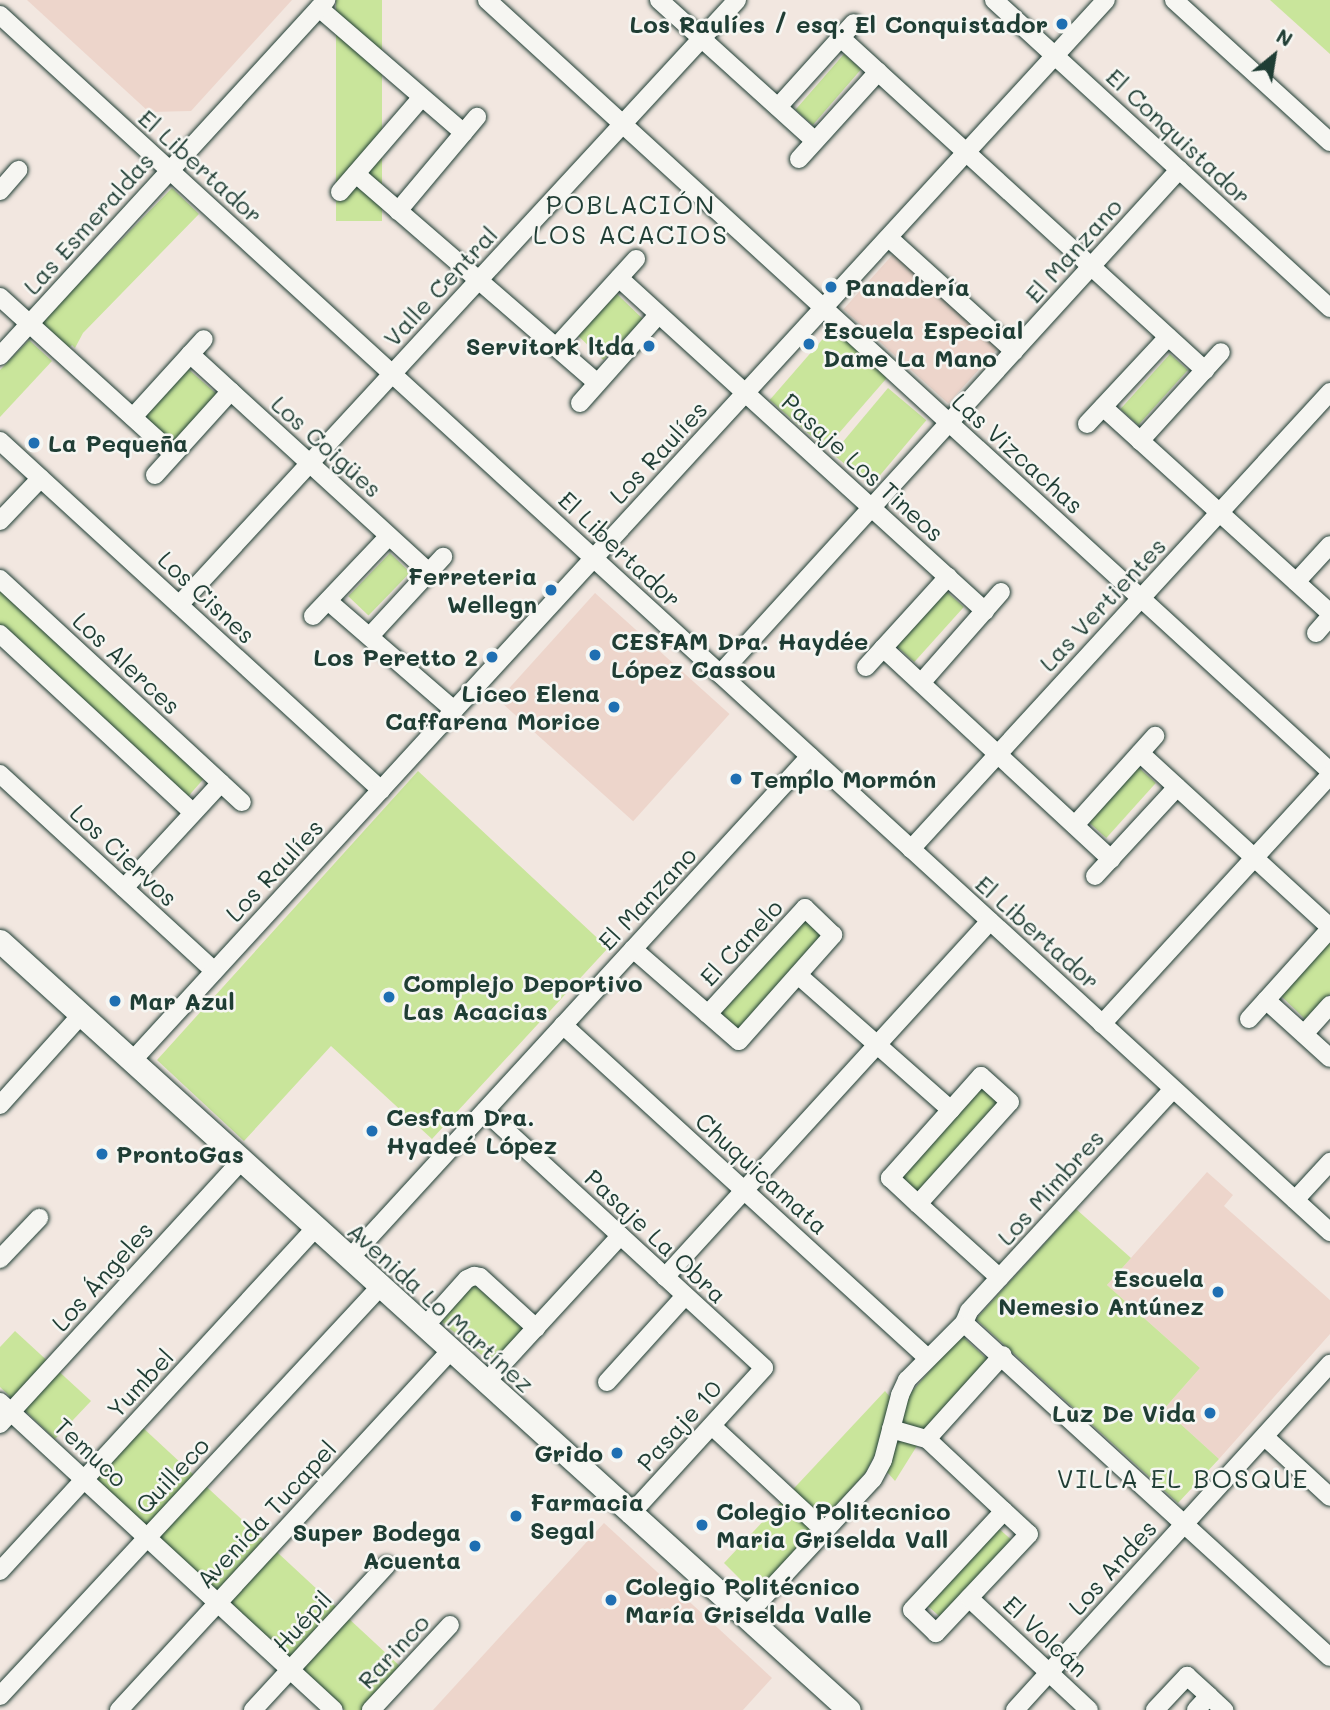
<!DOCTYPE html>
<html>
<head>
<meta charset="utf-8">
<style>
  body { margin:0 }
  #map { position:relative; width:1330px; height:1710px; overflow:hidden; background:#f2e7e0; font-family:Mali,sans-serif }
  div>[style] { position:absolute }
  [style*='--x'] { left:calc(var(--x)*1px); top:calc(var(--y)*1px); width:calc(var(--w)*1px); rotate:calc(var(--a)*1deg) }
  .built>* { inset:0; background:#edd5cb; transform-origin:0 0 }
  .green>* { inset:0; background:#c9e59b; transform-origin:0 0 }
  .roads { filter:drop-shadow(0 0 2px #1f3d34) drop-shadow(0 0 2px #1f3d34) }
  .minor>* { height:18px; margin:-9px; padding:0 9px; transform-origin:9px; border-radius:9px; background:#f6f6f2 }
  .major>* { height:23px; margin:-11.5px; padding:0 11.5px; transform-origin:11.5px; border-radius:11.5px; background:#f6f6f2 }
  .dots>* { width:19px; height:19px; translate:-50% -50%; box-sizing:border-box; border:4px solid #f6f6f2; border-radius:50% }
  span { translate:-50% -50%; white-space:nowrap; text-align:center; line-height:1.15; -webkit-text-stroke:5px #f6f6f2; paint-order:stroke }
  .poi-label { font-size:24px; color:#1f3d34; font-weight:700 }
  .right { translate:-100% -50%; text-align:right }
  .left { translate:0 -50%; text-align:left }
  .street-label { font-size:24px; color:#1f3d34 }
  .neighbourhood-label { font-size:26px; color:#1f3d34; letter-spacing:2px }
  .north { position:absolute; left:1239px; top:21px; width:70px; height:70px; -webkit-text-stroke:5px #f6f6f2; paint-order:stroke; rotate:30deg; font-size:19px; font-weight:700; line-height:28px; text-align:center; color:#1f3d34 }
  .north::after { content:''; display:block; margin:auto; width:24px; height:32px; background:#1f3d34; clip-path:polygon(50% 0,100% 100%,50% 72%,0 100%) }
</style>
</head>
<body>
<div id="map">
  <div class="built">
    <div style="clip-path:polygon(27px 0,292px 0,191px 111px,149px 112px)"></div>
    <div style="left:895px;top:252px;width:141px;height:77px;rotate:42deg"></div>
    <div style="left:595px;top:593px;width:181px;height:144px;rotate:42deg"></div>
    <div style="clip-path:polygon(1207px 1172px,1233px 1195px,1224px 1206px,1330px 1300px,1330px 1334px,1219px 1459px,1164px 1409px,1200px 1368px,1107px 1285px)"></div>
    <div style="clip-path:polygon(604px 1523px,772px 1678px,743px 1710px,433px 1710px)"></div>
  </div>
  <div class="green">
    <div style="left:336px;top:0;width:46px;height:221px"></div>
    <div style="clip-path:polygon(1270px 0,1330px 0,1330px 54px)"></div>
    <div style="left:844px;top:54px;width:23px;height:74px;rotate:41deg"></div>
    <div style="clip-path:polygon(172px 188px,199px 214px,83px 333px,75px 348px,72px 345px,67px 350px,39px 324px)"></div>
    <div style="left:617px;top:294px;width:36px;height:57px;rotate:44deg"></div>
    <div style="left:834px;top:326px;width:74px;height:98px;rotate:41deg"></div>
    <div style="clip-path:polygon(29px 340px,52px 361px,0 417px,0 370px)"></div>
    <div style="left:1170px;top:354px;width:24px;height:74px;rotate:42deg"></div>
    <div style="left:187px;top:368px;width:41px;height:67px;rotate:41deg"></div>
    <div style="left:888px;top:388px;width:50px;height:86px;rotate:40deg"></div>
    <div style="left:390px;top:553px;width:28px;height:60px;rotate:44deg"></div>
    <div style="clip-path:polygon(0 587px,206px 776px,186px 799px,0 625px)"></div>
    <div style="left:946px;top:591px;width:24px;height:74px;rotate:42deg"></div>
    <div style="left:1138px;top:767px;width:24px;height:74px;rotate:42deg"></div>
    <div style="clip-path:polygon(418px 771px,608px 948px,432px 1139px,331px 1046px,244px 1141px,157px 1060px)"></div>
    <div style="left:805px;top:908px;width:39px;height:144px;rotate:44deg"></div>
    <div style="clip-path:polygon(1330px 940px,1330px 994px,1306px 1020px,1277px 992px)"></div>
    <div style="left:981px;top:1076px;width:39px;height:137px;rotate:42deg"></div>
    <div style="clip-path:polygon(1076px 1209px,1131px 1258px,1107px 1285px,1200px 1368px,1164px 1409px,1219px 1459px,1178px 1503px,976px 1319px)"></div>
    <div style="left:473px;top:1284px;width:67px;height:49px;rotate:40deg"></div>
    <div style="clip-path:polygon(15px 1331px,91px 1401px,55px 1439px,0 1387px,0 1347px)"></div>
    <div style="clip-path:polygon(961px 1335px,990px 1362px,925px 1433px,895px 1481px,887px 1472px,908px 1396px)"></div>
    <div style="clip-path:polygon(885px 1391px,891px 1398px,888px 1428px,866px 1472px,756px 1595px,724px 1563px)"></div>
    <div style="clip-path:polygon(141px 1426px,402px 1668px,363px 1710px,345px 1710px,89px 1481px)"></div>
    <div style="left:996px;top:1526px;width:27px;height:105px;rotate:42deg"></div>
  </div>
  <div class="roads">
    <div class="minor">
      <div style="--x:487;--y:0;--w:1142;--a:42.45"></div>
      <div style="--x:659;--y:0;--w:210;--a:42.1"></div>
      <div style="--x:994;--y:0;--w:456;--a:42.5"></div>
      <div style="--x:1174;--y:0;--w:211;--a:42.3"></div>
      <div style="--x:319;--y:8;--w:191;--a:40.8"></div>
      <div style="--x:0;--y:15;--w:1803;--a:42.46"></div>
      <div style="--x:841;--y:38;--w:493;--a:42.4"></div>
      <div style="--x:778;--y:107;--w:113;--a:-47.9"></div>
      <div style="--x:799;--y:159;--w:118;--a:-47.8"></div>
      <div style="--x:356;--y:174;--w:319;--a:40.9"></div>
      <div style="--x:0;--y:191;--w:28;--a:-49"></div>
      <div style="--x:340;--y:192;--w:125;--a:-49.2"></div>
      <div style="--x:398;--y:211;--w:123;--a:-50"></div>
      <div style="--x:889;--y:238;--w:169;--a:42.1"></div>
      <div style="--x:619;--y:278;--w:495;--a:42.3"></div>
      <div style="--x:0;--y:297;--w:234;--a:42.2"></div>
      <div style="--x:556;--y:347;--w:119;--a:-47.7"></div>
      <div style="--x:190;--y:354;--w:323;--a:42.4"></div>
      <div style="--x:0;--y:356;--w:483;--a:-47.5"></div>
      <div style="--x:580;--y:403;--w:118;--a:-48.4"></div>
      <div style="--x:1103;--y:407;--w:307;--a:42.2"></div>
      <div style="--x:133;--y:417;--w:105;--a:-47.7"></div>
      <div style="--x:1087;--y:424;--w:119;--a:-47"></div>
      <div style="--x:0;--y:441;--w:517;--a:42.49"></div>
      <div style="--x:1140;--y:441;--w:120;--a:-47.7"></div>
      <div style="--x:155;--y:475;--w:113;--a:-47.9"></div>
      <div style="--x:0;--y:521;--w:59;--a:-46.4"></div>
      <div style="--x:0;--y:579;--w:329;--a:42.7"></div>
      <div style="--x:1296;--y:582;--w:50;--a:-47.4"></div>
      <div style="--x:328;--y:601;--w:167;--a:40.9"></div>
      <div style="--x:179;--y:605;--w:823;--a:-47.31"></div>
      <div style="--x:313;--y:616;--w:110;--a:-46.5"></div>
      <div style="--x:1316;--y:633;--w:21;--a:-49"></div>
      <div style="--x:0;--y:634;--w:263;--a:42.8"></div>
      <div style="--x:370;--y:636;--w:108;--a:-47.3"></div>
      <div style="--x:883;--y:648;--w:311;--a:42.8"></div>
      <div style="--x:866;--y:667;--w:122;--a:-47.7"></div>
      <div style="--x:720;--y:674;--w:682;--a:-47.68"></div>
      <div style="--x:921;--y:683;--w:121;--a:-48.7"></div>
      <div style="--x:1140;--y:753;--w:258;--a:42.5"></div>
      <div style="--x:0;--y:774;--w:291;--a:42.6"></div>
      <div style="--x:1075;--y:825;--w:120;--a:-48"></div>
      <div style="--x:911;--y:849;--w:620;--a:-47.48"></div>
      <div style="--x:1095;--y:876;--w:121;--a:-47.3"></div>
      <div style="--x:124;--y:888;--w:143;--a:-47.3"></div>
      <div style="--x:633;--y:949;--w:140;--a:41"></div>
      <div style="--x:739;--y:1041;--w:142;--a:-48.4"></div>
      <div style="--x:833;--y:935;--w:39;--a:-136"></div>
      <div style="--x:805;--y:908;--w:144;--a:132.5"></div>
      <div style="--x:798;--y:975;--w:204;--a:41.4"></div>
      <div style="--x:1266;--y:1000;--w:86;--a:42.2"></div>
      <div style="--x:1249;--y:1019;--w:121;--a:-48"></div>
      <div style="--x:1102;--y:1024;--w:338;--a:-47.5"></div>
      <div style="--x:563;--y:1025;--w:494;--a:42.4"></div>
      <div style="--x:1304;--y:1034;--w:39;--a:-48"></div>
      <div style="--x:132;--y:1061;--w:1440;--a:-47.45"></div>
      <div style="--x:0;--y:1105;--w:121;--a:-48"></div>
      <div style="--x:485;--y:1111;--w:379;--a:42.6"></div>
      <div style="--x:764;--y:1368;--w:199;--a:132.4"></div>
      <div style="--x:1295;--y:1200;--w:52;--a:-47.4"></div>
      <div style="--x:918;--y:1204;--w:137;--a:-48"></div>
      <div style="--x:1010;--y:1102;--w:39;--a:-138"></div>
      <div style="--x:981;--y:1076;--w:137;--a:131.7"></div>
      <div style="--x:890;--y:1178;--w:38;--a:43"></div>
      <div style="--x:918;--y:1204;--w:110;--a:42.1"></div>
      <div style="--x:0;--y:1259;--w:57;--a:-46.4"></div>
      <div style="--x:349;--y:1259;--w:682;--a:-47.49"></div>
      <div style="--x:665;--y:1277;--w:482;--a:-47.6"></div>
      <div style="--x:964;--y:1323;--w:495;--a:42.4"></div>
      <div style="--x:424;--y:1327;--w:64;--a:-48.1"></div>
      <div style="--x:467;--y:1279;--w:8;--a:-23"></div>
      <div style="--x:474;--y:1276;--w:6;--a:9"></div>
      <div style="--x:480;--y:1277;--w:76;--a:42.3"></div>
      <div style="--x:607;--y:1382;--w:116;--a:-47.8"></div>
      <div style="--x:485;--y:1383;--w:200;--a:-47.4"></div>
      <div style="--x:0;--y:1402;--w:454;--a:42.7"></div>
      <div style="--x:0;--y:1424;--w:357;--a:-47.5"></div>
      <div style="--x:712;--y:1426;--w:154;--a:42.9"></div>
      <div style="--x:891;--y:1429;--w:37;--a:16"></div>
      <div style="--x:927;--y:1439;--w:105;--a:43.1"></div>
      <div style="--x:1265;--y:1437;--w:88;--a:42.7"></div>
      <div style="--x:927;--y:1439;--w:113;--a:-47.9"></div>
      <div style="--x:1004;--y:1511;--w:34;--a:43"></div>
      <div style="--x:1029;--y:1534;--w:136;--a:133.2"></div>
      <div style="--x:936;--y:1633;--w:33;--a:-136"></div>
      <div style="--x:912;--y:1610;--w:135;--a:-47.1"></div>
      <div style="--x:0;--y:1571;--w:466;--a:-47.4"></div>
      <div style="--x:969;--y:1598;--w:164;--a:43"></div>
      <div style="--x:745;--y:1617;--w:188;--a:-47.2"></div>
      <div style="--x:873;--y:1479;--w:21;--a:-62"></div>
      <div style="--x:883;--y:1460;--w:67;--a:-75.3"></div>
      <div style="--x:900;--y:1395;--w:17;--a:-65"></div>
      <div style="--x:907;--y:1380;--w:81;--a:-45"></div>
      <div style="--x:964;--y:1323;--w:13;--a:-67"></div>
      <div style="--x:969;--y:1311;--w:301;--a:-47.4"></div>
      <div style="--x:0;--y:1696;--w:558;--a:-47.1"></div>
      <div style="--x:1209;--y:1696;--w:21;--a:43"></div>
      <div style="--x:119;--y:1710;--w:488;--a:-47.3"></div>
      <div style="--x:253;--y:1710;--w:197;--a:-47.3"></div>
      <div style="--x:371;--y:1710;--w:116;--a:-47.1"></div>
      <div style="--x:1015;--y:1710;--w:468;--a:-47.7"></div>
      <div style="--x:1155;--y:1710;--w:47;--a:-46.7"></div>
      <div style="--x:1187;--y:1676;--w:30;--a:42"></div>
      <div style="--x:1209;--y:1696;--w:19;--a:133"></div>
    </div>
    <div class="major">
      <div style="--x:0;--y:941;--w:1145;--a:42.17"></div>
    </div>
  </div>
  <div class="dots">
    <div style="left:1062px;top:24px;background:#1f6fb2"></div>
    <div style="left:831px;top:287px;background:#1f6fb2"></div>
    <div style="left:809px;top:344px;background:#1f6fb2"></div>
    <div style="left:649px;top:346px;background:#1f6fb2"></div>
    <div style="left:34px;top:443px;background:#1f6fb2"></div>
    <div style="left:551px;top:590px;background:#1f6fb2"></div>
    <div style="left:595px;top:655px;background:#1f6fb2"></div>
    <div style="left:492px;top:657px;background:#1f6fb2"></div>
    <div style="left:614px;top:707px;background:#1f6fb2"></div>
    <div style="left:736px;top:779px;background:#1f6fb2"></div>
    <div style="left:389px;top:997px;background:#1f6fb2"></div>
    <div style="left:115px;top:1001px;background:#1f6fb2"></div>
    <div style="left:372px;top:1131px;background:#1f6fb2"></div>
    <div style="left:102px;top:1154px;background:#1f6fb2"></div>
    <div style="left:1218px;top:1292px;background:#1f6fb2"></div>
    <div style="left:1210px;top:1413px;background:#1f6fb2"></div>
    <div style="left:617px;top:1453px;background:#1f6fb2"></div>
    <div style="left:516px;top:1516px;background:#1f6fb2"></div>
    <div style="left:702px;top:1525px;background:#1f6fb2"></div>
    <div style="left:475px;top:1546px;background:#1f6fb2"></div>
    <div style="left:611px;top:1600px;background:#1f6fb2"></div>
  </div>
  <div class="poi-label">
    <span class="right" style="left:1048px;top:24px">Los Raulíes / esq. El Conquistador</span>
    <span class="left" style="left:845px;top:287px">Panadería</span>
    <span class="left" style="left:823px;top:344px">Escuela Especial<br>Dame La Mano</span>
    <span class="right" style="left:635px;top:346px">Servitork ltda</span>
    <span class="left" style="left:48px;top:443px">La Pequeña</span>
    <span class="right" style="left:537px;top:590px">Ferreteria<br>Wellegn</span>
    <span class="left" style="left:611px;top:655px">CESFAM Dra. Haydée<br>López Cassou</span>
    <span class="right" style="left:478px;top:657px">Los Peretto 2</span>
    <span class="right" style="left:600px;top:707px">Liceo Elena<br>Caffarena Morice</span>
    <span class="left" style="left:750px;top:779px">Templo Mormón</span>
    <span class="left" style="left:403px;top:997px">Complejo Deportivo<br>Las Acacias</span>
    <span class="left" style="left:129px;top:1001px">Mar Azul</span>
    <span class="left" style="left:386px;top:1131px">Cesfam Dra.<br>Hyadeé López</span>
    <span class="left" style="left:116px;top:1154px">ProntoGas</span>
    <span class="right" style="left:1204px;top:1292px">Escuela<br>Nemesio Antúnez</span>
    <span class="right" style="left:1196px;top:1413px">Luz De Vida</span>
    <span class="right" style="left:603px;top:1453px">Grido</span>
    <span class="left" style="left:530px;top:1516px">Farmacia<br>Segal</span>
    <span class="left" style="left:716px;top:1525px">Colegio Politecnico<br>Maria Griselda Vall</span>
    <span class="right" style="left:461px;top:1546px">Super Bodega<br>Acuenta</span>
    <span class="left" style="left:625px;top:1600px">Colegio Politécnico<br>María Griselda Valle</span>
  </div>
  <div class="street-label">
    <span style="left:1179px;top:136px;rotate:43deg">El Conquistador</span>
    <span style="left:201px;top:166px;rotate:42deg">El Libertador</span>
    <span style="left:88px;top:223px;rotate:-48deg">Las Esmeraldas</span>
    <span style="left:1073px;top:250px;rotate:-48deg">El Manzano</span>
    <span style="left:440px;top:286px;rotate:-47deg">Valle Central</span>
    <span style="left:327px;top:446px;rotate:42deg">Los Coigües</span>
    <span style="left:658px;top:452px;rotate:-47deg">Los Raulíes</span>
    <span style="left:1018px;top:453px;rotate:42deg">Las Vizcachas</span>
    <span style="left:863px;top:467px;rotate:42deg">Pasaje Los Tineos</span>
    <span style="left:620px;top:549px;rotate:43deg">El Libertador</span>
    <span style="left:207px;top:597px;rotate:43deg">Los Cisnes</span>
    <span style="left:1102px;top:604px;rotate:-47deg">Las Vertientes</span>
    <span style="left:127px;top:663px;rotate:43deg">Los Alerces</span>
    <span style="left:124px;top:855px;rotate:43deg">Los Ciervos</span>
    <span style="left:274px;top:870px;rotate:-47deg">Los Raulíes</span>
    <span style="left:647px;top:898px;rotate:-47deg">El Manzano</span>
    <span style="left:1038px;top:932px;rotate:42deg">El Libertador</span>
    <span style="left:741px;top:942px;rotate:-47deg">El Canelo</span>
    <span style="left:762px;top:1173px;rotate:42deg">Chuquicamata</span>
    <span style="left:1050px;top:1187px;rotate:-48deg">Los Mimbres</span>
    <span style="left:656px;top:1236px;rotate:43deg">Pasaje La Obra</span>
    <span style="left:102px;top:1276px;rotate:-48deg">Los Ángeles</span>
    <span style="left:441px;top:1307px;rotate:42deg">Avenida Lo Martínez</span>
    <span style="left:140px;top:1383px;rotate:-47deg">Yumbel</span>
    <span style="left:679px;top:1425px;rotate:-48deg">Pasaje 10</span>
    <span style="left:91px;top:1452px;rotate:43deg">Temuco</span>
    <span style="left:172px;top:1475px;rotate:-47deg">Quilleco</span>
    <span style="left:266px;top:1514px;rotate:-47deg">Avenida Tucapel</span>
    <span style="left:1112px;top:1567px;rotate:-48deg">Los Andes</span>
    <span style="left:302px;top:1621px;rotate:-47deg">Huépil</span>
    <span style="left:1046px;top:1636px;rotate:43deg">El Volcán</span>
    <span style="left:393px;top:1651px;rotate:-47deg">Rarinco</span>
  </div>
  <div class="neighbourhood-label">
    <span style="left:631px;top:220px">POBLACIÓN<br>LOS ACACIOS</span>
    <span style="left:1183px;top:1479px">VILLA EL BOSQUE</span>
  </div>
  <div class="north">N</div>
</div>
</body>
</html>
